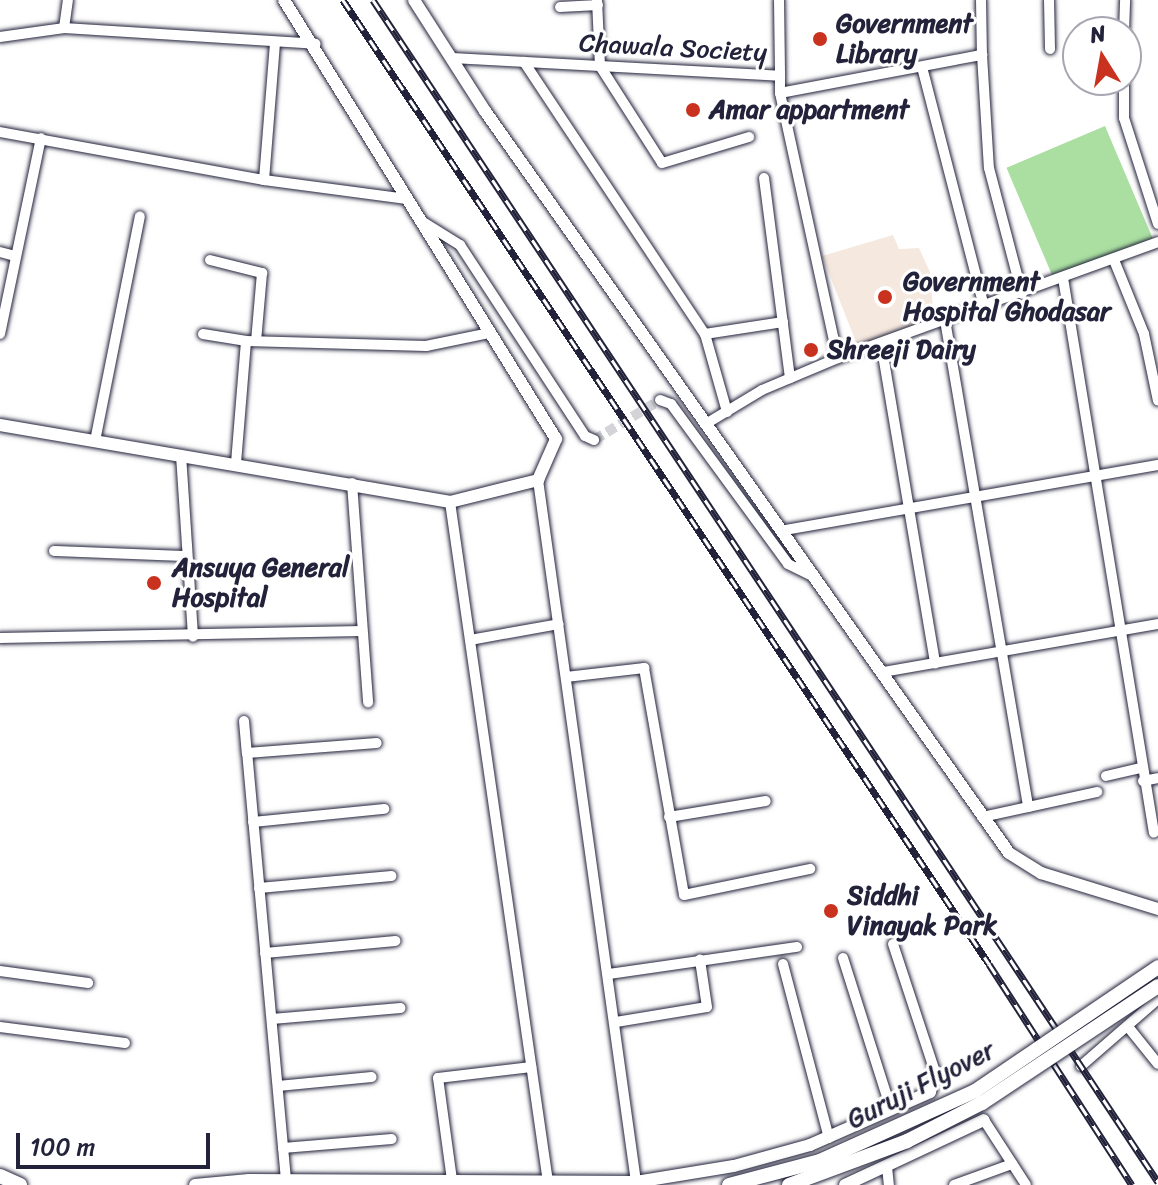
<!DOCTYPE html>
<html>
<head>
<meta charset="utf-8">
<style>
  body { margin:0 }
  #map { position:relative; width:1158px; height:1185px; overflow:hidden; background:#fff; font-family:Sriracha,sans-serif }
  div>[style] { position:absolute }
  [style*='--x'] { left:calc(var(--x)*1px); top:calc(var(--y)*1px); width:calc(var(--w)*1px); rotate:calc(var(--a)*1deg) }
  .built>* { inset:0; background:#f5e8de }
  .green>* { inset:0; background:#aadfa1; transform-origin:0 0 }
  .minor-tunnel>* { height:10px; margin-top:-5px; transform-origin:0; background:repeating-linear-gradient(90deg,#d3d3d8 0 10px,transparent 0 15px) }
  .roads { filter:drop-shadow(0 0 2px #22223b) drop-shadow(0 0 2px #22223b) }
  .minor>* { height:10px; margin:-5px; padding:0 5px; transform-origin:5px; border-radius:5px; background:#fff }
  .tertiary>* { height:12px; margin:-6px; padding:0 6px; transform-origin:6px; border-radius:6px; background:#fff }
  .secondary>* { height:14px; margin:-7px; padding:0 7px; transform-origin:7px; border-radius:7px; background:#fff }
  .rail>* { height:7px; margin-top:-3.5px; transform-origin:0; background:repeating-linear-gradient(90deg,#fff 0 12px,#22223b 0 24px); box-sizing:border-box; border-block:2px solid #22223b }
  .bridges { filter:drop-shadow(0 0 2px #22223b) drop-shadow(0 0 2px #22223b) }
  .secondary-bridge>* { height:14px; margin:-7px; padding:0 7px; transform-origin:7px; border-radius:7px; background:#fff }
  .dots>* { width:22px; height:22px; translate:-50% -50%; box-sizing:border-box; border:4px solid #fff; border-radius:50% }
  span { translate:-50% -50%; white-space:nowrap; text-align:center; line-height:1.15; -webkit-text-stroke:6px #fff; paint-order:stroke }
  .poi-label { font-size:26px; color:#22223b; font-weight:700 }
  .left { translate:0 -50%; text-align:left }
  .street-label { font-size:26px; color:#22223b }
  .north { position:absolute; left:1062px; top:16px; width:80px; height:80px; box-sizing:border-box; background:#fff; border:2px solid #a7a7b1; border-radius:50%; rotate:349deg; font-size:22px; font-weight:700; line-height:32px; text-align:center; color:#22223b }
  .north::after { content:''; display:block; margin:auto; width:28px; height:36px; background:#c8321e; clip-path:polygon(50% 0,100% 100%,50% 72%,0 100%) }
  .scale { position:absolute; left:16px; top:1133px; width:194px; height:36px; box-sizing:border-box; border:4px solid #22223b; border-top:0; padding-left:10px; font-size:24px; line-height:28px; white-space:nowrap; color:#22223b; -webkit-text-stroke:6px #fff; paint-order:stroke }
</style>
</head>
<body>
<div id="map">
  <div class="built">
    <div style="clip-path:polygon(893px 235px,899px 249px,919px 248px,930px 272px,934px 321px,858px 347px,822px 256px)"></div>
  </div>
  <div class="green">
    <div style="left:1105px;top:126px;width:122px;height:107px;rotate:67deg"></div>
  </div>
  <div class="minor-tunnel">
    <div style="--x:594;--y:440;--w:77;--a:-31.2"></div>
  </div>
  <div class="roads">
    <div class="minor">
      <div style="--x:597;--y:0;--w:66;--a:87.4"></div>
      <div style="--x:600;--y:66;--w:115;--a:57.4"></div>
      <div style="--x:662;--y:163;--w:91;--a:-16.6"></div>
      <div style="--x:779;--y:0;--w:76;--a:89.2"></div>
      <div style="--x:981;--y:0;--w:55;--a:89"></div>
      <div style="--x:1049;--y:0;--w:49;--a:88.8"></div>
      <div style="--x:560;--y:7;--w:38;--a:-3"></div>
      <div style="--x:64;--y:28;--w:28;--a:-82"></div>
      <div style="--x:1124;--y:32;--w:32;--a:-88"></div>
      <div style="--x:0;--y:37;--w:65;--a:-8"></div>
      <div style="--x:64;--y:28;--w:252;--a:3.6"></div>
      <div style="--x:452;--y:58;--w:328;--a:3.1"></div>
      <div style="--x:780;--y:76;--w:17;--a:90"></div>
      <div style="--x:780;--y:93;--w:206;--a:-10.7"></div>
      <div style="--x:982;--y:55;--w:113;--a:86.5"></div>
      <div style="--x:989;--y:168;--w:130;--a:75.3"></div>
      <div style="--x:524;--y:62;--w:327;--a:56.4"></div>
      <div style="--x:705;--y:334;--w:81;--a:74.2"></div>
      <div style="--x:922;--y:67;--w:248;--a:75.5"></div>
      <div style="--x:1124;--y:80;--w:38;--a:90"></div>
      <div style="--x:1124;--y:118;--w:111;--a:72.2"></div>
      <div style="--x:780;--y:93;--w:271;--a:77.7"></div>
      <div style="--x:0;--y:132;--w:268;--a:10.3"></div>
      <div style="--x:264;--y:180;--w:144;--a:7.6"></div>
      <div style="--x:764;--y:178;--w:202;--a:82.6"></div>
      <div style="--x:264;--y:180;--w:138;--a:-85.4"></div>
      <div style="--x:423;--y:222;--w:44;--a:31.9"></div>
      <div style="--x:460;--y:245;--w:228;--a:56.8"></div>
      <div style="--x:585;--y:436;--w:10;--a:24"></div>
      <div style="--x:0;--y:252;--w:16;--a:15"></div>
      <div style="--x:210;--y:260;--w:54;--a:14"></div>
      <div style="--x:262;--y:273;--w:68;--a:95"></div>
      <div style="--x:1114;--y:260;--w:80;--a:67.9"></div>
      <div style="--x:1144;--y:334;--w:68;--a:78.2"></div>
      <div style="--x:1063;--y:278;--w:562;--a:80.69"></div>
      <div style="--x:945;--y:320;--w:494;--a:80.3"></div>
      <div style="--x:0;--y:334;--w:200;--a:-78.2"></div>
      <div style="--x:203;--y:334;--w:44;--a:9.2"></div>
      <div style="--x:246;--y:341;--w:180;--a:1.6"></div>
      <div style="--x:426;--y:346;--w:64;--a:-11.7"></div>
      <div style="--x:705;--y:334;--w:79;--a:-8.7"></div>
      <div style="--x:881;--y:343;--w:325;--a:80.4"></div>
      <div style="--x:660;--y:400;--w:12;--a:20"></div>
      <div style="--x:671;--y:404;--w:198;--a:53.8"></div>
      <div style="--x:788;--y:564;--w:30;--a:26"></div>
      <div style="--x:709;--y:422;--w:62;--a:-31.1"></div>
      <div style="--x:762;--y:390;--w:82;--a:-22.8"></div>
      <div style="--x:838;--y:358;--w:340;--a:-19.9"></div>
      <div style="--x:95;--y:441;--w:229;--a:-78.7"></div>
      <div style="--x:181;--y:455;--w:182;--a:86.2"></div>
      <div style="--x:236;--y:463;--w:122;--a:-85.3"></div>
      <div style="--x:538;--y:480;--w:709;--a:82.05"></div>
      <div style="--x:352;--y:483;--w:220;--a:85.8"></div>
      <div style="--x:450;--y:502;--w:687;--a:81.8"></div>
      <div style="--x:785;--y:530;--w:379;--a:-9.9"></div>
      <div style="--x:54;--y:551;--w:131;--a:2.2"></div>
      <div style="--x:0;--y:638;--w:362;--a:-1.1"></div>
      <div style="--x:470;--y:640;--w:90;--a:-10.2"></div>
      <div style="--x:883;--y:672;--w:279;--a:-9.9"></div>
      <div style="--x:566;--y:677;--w:79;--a:-6.6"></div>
      <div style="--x:644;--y:668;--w:230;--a:80"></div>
      <div style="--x:684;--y:895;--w:129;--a:-11.7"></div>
      <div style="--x:244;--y:721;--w:32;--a:85"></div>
      <div style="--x:1106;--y:776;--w:36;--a:-13"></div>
      <div style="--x:1143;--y:781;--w:15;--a:-11"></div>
      <div style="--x:669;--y:817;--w:98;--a:-9.4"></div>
      <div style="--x:982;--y:817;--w:118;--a:-12.3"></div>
      <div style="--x:253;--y:822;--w:132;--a:-5.7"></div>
      <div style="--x:259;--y:888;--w:133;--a:-5.2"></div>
      <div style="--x:893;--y:944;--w:135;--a:71.8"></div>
      <div style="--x:265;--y:953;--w:131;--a:-5.3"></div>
      <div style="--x:843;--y:958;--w:158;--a:72.4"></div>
      <div style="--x:783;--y:964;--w:180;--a:75.2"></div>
      <div style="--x:0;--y:971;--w:89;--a:7.8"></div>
      <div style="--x:609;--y:974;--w:190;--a:-8.2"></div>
      <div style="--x:272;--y:1019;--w:129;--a:-4.9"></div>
      <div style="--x:616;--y:1022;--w:92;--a:-9.4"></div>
      <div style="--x:707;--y:1007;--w:48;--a:-98.5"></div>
      <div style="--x:0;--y:1027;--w:126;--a:7.3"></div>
      <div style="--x:1129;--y:1028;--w:46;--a:51.1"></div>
      <div style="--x:1081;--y:1066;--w:102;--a:-41"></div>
      <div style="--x:278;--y:1086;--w:94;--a:-5.5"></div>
      <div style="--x:984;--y:1120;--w:77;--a:57.1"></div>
      <div style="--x:283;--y:1148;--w:109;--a:-4.7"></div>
      <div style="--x:887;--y:1167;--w:18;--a:84"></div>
      <div style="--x:286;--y:1180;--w:429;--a:-95.2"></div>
      <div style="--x:247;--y:753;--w:130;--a:-4.4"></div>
      <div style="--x:452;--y:1180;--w:103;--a:-97.8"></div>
      <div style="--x:438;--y:1078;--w:94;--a:-6.7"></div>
      <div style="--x:954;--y:1185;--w:62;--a:-19.9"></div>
    </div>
    <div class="tertiary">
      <div style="--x:414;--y:0;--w:132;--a:57.4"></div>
      <div style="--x:485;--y:111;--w:908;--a:54.77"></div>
      <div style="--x:1009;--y:853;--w:38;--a:32"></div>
      <div style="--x:1041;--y:873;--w:122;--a:17.1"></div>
      <div style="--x:0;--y:425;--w:457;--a:9.7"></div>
      <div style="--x:450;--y:502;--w:91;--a:-14"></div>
      <div style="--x:538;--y:480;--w:45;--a:-66.3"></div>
      <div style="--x:556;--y:439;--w:516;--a:-121.78"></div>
      <div style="--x:195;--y:1185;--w:54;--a:-5.3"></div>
      <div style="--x:249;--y:1180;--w:387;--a:0.3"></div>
      <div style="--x:636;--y:1182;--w:99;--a:-9.3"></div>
      <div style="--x:734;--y:1166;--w:79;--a:-15.4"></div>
      <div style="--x:810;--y:1145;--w:131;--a:-23.8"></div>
      <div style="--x:930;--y:1092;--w:21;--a:-76"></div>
      <div style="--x:845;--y:1185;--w:153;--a:-25.1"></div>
    </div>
    <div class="secondary">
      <div style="--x:0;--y:1176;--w:22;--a:24"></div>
    </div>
  </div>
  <div class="rail">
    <div style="--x:343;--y:0;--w:1160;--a:56.17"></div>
    <div style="--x:989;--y:964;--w:263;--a:57.1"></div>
    <div style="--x:373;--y:0;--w:1419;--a:56.41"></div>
  </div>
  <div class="bridges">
    <div class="secondary-bridge">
      <div style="--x:729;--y:1185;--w:94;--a:-14.8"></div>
      <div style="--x:820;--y:1161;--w:170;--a:-24.3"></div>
      <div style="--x:975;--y:1091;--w:221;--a:-34.1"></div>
      <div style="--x:789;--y:1185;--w:126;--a:-20.4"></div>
      <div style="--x:907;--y:1141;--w:84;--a:-26.9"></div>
      <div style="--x:982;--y:1103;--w:211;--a:-33.6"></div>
    </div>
  </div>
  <div class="dots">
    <div style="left:820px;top:39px;background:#c8321e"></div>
    <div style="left:693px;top:110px;background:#c8321e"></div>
    <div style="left:885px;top:297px;background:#c8321e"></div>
    <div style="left:811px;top:350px;background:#c8321e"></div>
    <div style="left:154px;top:583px;background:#c8321e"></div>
    <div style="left:831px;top:911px;background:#c8321e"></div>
  </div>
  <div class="poi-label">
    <span class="left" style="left:836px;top:39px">Government<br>Library</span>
    <span class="left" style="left:709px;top:110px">Amar appartment</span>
    <span class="left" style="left:903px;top:297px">Government<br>Hospital Ghodasar</span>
    <span class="left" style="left:827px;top:350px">Shreeji Dairy</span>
    <span class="left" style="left:172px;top:583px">Ansuya General<br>Hospital</span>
    <span class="left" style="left:847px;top:911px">Siddhi<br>Vinayak Park</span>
  </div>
  <div class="street-label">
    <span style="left:673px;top:48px;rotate:3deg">Chawala Society</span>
    <span style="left:921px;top:1085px;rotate:-27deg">Guruji Flyover</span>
  </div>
  <div class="north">N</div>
  <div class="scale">100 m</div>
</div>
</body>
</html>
